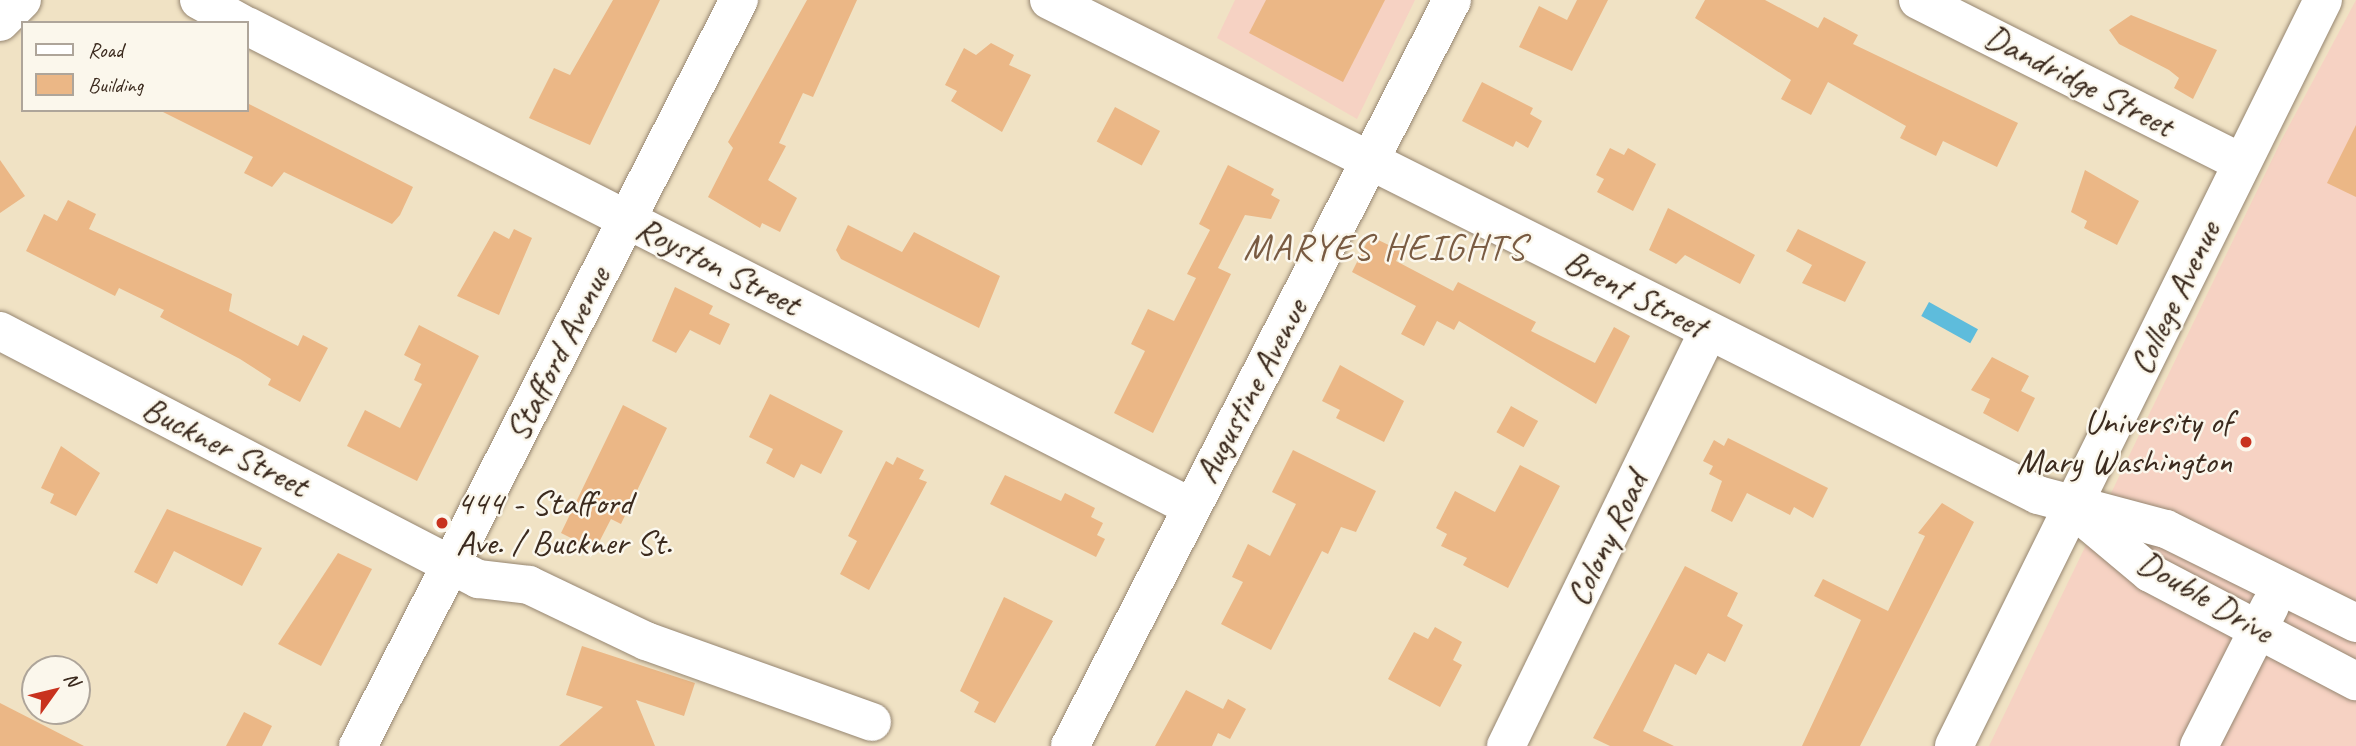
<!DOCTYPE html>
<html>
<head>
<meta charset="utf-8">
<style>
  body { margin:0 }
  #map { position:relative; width:2356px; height:746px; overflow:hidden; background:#f0e2c4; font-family:Caveat,sans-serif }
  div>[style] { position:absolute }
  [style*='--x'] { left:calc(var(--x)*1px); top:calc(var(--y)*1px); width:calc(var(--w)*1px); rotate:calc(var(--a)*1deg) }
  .built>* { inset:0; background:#f6d2c3 }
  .water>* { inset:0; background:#5ebcdc; transform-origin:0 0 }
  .building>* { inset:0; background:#ebb786; transform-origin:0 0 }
  .roads { filter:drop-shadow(0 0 2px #968671) drop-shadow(0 0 2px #968671) }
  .minor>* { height:38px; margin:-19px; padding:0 19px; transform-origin:19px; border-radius:19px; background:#fff }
  .dots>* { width:19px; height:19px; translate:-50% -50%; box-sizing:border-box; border:4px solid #fbf7ec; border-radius:50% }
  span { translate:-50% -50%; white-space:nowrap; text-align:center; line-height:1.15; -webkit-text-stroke:5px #fbf7ec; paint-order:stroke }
  .street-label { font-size:35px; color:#3b2a1e }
  .poi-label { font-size:35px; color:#3b2a1e }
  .right { translate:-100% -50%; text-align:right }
  .left { translate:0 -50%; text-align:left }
  .neighbourhood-label { font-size:37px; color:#795b42; letter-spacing:2px }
  .legend { position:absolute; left:21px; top:21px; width:228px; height:91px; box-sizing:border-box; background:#fbf7ec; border:2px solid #aea59a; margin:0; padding:9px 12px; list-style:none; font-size:21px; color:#3b2a1e }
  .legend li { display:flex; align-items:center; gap:14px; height:35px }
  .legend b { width:35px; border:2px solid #aea59a }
  .north { position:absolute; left:21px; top:655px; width:70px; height:70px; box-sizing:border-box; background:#fbf7ec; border:2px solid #aea59a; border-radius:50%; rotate:56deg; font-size:19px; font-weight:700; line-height:28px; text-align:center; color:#3b2a1e }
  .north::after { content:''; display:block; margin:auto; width:24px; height:32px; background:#c8321e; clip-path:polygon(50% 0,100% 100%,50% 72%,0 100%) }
</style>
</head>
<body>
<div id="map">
  <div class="built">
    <div style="clip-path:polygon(1235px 0,1415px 0,1357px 119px,1217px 38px)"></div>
    <div style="clip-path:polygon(2356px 0,2356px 746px,1989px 746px,2282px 139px)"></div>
  </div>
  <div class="water">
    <div style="left:1929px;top:302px;width:56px;height:16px;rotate:29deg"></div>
  </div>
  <div class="building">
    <div style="clip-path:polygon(613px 0,660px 0,590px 145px,529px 118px,554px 68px,570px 75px)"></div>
    <div style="clip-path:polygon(807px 0,857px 0,813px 97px,803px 93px,779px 143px,786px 146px,768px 180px,797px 198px,780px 232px,762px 223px,760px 228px,708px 197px,733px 148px,728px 142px)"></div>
    <div style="clip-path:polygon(1266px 0,1385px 0,1343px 82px,1249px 33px)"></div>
    <div style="clip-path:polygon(1577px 0,1608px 0,1572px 71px,1519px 47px,1539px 6px,1567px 20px)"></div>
    <div style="clip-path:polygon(1705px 0,1765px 0,1818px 28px,1824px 17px,1858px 35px,1853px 44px,2018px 123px,1997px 167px,1943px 141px,1936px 156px,1900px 138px,1906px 126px,1828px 82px,1811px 115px,1781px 99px,1791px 80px,1695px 18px)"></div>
    <div style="clip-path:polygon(2131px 15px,2217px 50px,2193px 99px,2174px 88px,2179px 78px,2169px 70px,2119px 44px,2109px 30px)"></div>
    <div style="clip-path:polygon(991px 43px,1014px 55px,1009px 65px,1031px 75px,1002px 132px,951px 101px,957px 91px,945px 85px,964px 48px,976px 55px)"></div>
    <div style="clip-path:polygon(1482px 82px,1533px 108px,1530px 114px,1542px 121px,1528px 148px,1516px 141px,1513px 147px,1462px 121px)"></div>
    <div style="clip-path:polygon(247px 103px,413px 187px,400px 215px,392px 224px,284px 172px,272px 187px,244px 173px,253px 157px,159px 110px,247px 110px)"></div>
    <div style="left:1115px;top:107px;width:51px;height:39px;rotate:28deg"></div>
    <div style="clip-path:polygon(2356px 125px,2356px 197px,2327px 183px)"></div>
    <div style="clip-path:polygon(1610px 148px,1624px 155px,1628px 148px,1656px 164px,1633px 211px,1597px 192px,1604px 179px,1596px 175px)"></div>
    <div style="clip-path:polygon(0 160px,25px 196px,0 213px)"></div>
    <div style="clip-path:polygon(1228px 165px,1274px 189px,1271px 195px,1280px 200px,1271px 219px,1245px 215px,1218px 268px,1231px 274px,1153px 433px,1114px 413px,1145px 351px,1131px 344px,1148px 309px,1174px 321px,1196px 278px,1187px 274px,1210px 230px,1199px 224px)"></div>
    <div style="clip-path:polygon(2085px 170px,2139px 201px,2117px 245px,2084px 228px,2087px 221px,2071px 212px)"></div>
    <div style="clip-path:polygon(68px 200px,96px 214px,89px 229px,232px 294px,229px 311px,298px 346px,303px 335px,328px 348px,300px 402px,268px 385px,271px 379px,240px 359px,160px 317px,164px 310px,119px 288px,115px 296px,26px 251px,44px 214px,57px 221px)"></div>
    <div style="clip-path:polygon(1668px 208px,1755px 255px,1740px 284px,1685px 255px,1676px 264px,1649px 250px)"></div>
    <div style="clip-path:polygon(848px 225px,902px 252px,914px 232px,1000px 276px,979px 328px,841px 259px,836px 250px)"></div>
    <div style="clip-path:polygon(514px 229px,532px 238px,499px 315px,457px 296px,494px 231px,509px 239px)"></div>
    <div style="clip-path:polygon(1798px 229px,1866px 262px,1845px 302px,1802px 283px,1812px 265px,1786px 251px)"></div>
    <div style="clip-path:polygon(1370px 236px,1401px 251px,1396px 261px,1453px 291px,1458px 282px,1524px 316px,1536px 322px,1531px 331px,1595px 363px,1614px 327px,1630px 336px,1596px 404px,1459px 321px,1454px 330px,1437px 321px,1424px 346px,1401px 334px,1416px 306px,1352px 272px)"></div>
    <div style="clip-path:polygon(675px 287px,713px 306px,709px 314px,730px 324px,720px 345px,690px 330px,676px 353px,652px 341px)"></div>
    <div style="clip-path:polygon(419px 325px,479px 356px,417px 481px,347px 446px,365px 410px,400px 428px,422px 384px,414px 380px,421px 364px,404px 355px)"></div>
    <div style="clip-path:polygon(1992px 357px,2029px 376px,2021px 391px,2035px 398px,2018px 432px,1983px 413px,1990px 399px,1971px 390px)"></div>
    <div style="clip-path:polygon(1340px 365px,1404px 401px,1384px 442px,1336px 418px,1340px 410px,1322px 401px)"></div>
    <div style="clip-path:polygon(770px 394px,843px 431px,821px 474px,801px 464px,794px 478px,766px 463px,773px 449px,749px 437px)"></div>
    <div style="clip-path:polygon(623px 405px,667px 428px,621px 524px,611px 519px,595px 550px,561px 533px)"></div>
    <div style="left:1511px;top:406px;width:31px;height:30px;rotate:29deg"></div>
    <div style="clip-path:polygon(1728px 438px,1828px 488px,1813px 518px,1794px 507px,1790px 515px,1747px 493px,1732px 522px,1711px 511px,1722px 481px,1709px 474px,1713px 466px,1703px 461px,1714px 440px,1724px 446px)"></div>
    <div style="clip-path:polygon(61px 446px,100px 473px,76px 516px,50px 503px,54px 494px,41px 488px)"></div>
    <div style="clip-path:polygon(1293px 450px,1376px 491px,1356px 532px,1341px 527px,1328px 554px,1322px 551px,1271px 650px,1221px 624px,1243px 582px,1232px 577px,1248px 544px,1270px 556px,1296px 504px,1272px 492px)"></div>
    <div style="clip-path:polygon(897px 457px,924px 470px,919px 479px,927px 482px,869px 590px,840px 574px,857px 541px,848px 536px,886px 461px,893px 465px)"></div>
    <div style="clip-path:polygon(1520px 465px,1560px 486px,1508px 588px,1463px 565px,1467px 558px,1441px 546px,1447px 534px,1436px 528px,1455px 491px,1495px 512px)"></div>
    <div style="clip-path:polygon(1005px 475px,1061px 501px,1065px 493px,1095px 508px,1091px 517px,1103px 523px,1097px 535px,1105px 539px,1096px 557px,990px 504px)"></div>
    <div style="clip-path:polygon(1942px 503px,1974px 522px,1860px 746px,1802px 746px,1861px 620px,1814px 596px,1823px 579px,1888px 611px,1925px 536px,1918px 533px)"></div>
    <div style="clip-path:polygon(167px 509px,262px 548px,242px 586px,174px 551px,157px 584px,134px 572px)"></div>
    <div style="clip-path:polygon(338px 553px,372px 569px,321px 666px,278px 644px)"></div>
    <div style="clip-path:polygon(1685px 566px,1738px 593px,1727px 616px,1743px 625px,1725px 662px,1708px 653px,1696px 675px,1675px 664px,1643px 731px,1674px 746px,1610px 746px,1593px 738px)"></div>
    <div style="clip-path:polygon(1004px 597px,1053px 621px,995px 723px,974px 712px,979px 702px,960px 691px)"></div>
    <div style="clip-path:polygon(1435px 627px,1462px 642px,1453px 660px,1462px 665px,1440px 707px,1388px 679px,1414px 632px,1428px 639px)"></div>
    <div style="clip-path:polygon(582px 646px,695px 683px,684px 716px,636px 700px,655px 746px,559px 746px,603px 707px,566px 695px)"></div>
    <div style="clip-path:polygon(1186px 690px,1223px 709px,1228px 699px,1246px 709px,1230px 739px,1218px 733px,1212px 746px,1155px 746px)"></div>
    <div style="clip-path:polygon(0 703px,84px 746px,0 746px)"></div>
    <div style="clip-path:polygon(244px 712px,272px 726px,262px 746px,226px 746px)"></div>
  </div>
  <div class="roads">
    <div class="minor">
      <div style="--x:199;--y:0;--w:48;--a:28.7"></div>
      <div style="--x:1049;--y:0;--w:1106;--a:26.59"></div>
      <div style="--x:2038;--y:495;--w:132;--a:14.9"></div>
      <div style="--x:2166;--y:529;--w:212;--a:26.3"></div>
      <div style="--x:1918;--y:0;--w:360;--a:26.7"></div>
      <div style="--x:0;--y:22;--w:31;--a:-45"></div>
      <div style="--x:247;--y:26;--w:1057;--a:27"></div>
      <div style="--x:0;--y:331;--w:539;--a:27.42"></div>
      <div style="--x:478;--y:579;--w:51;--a:6.7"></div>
      <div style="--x:529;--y:585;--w:130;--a:25.6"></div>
      <div style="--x:646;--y:641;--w:240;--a:19.7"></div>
      <div style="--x:2077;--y:512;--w:95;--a:39.9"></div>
      <div style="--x:2150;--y:573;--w:233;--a:27.7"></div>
      <div style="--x:358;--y:746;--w:838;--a:-62.95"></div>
      <div style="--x:1070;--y:746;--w:838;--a:-62.88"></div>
      <div style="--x:1506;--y:746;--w:461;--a:-64"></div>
      <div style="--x:1954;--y:746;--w:832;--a:-63.68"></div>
      <div style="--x:2199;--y:746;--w:157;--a:-63.1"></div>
    </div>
  </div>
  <div class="dots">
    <div style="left:2246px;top:442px;background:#c8321e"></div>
    <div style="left:442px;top:523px;background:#c8321e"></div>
  </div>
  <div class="street-label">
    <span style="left:2079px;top:81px;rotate:27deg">Dandridge Street</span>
    <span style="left:718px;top:266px;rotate:27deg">Royston Street</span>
    <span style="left:1635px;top:294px;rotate:27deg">Brent Street</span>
    <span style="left:2175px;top:298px;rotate:-64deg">College Avenue</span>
    <span style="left:558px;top:354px;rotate:-63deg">Stafford Avenue</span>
    <span style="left:1251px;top:391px;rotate:-62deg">Augustine Avenue</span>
    <span style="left:225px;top:447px;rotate:27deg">Buckner Street</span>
    <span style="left:1607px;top:539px;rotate:-64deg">Colony Road</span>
    <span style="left:2205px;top:597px;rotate:30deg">Double Drive</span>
  </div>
  <div class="poi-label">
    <span class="right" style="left:2232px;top:442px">University of<br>Mary Washington</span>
    <span class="left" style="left:456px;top:523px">444 - Stafford<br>Ave. / Buckner St.</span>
  </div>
  <div class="neighbourhood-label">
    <span style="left:1385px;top:247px">MARYES HEIGHTS</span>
  </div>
  <ul class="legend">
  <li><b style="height:9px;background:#fff"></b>Road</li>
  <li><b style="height:19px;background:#ebb786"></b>Building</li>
  </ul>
  <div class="north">N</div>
</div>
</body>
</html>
